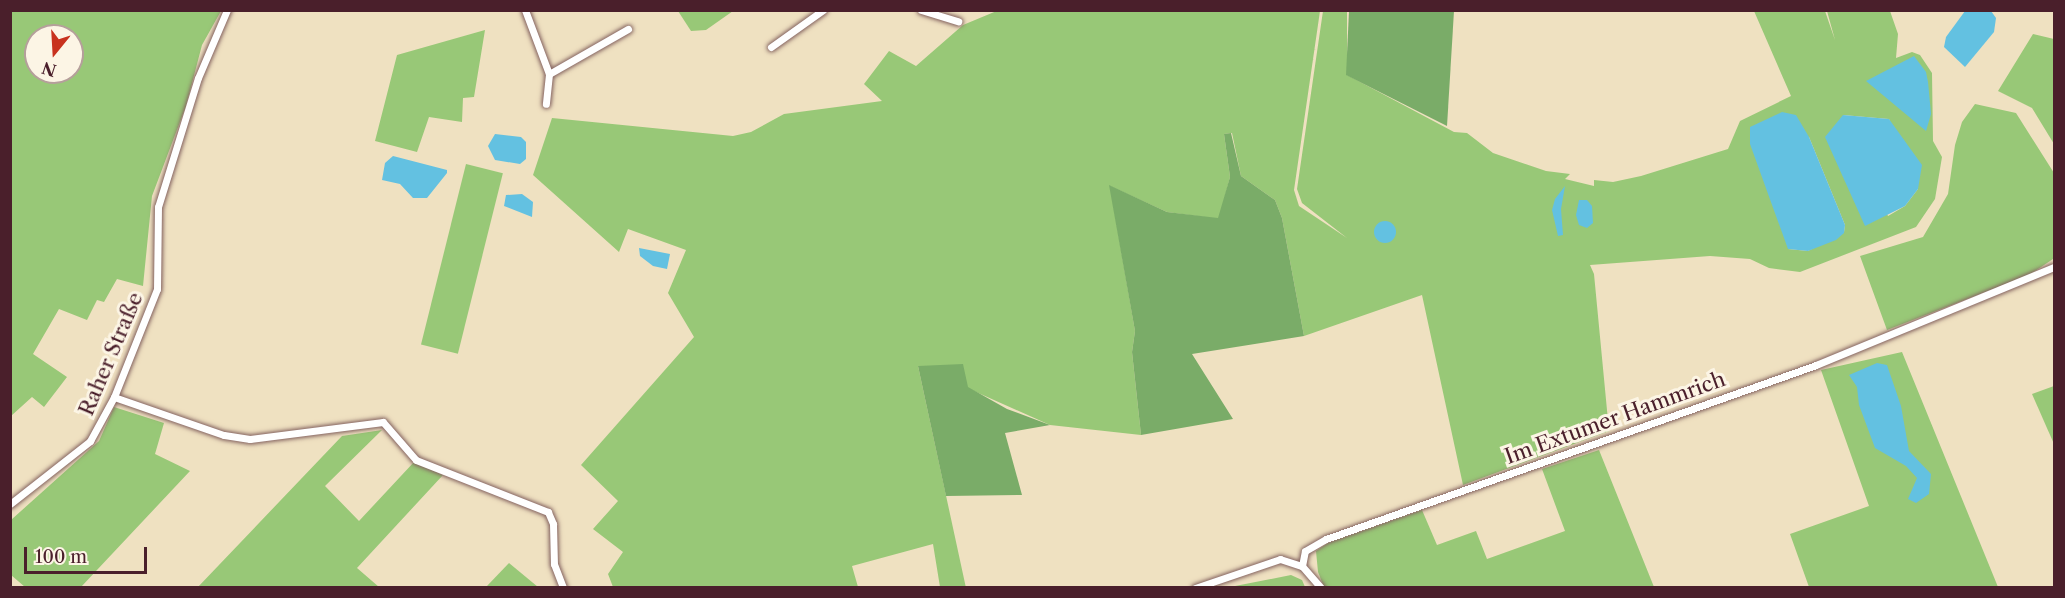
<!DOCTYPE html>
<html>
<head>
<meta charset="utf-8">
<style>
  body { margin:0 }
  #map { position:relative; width:2065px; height:598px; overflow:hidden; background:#efe1c1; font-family:"Libre Caslon Text",serif }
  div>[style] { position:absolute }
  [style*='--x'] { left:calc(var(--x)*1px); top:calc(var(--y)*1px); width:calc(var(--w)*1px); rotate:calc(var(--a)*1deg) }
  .green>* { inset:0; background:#98c877; transform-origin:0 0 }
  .forest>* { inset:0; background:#7aac68 }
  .water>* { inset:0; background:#63c1e1 }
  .round { border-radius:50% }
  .roads { filter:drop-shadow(0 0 2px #846360) drop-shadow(0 0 2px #846360) }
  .minor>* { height:7px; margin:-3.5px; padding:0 3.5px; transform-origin:3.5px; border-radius:3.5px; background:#fff }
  span { translate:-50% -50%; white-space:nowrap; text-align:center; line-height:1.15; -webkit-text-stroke:6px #fcf5e5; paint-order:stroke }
  .street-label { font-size:21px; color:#4a1f2b }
  .frame { position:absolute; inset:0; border:12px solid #4a1f2b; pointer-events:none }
  .north { position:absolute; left:24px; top:24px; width:60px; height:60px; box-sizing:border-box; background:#fcf5e5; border:2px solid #b59f9b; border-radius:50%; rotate:198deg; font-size:16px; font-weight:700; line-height:24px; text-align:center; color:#4a1f2b }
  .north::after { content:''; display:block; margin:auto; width:21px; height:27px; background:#c8321e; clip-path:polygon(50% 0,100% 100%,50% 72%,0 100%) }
  .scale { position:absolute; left:24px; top:547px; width:123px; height:27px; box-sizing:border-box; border:3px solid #4a1f2b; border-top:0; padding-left:8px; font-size:18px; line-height:21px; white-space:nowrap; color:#4a1f2b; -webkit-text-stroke:4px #fcf5e5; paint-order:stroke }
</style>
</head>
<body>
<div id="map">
  <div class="green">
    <div style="clip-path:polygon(evenodd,11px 10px,221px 11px,202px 45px,186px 106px,152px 196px,143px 286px,117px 279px,104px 302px,97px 300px,87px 320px,59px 309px,33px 354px,67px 377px,44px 407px,32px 397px,11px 416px,11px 10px,36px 36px,72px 36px,72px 72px,36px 72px,36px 36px)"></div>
    <div style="clip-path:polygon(evenodd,999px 10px,1320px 11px,1294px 190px,1299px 206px,1347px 238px,1302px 203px,1297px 189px,1323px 11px,1347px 11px,1347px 75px,1454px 132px,1467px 133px,1493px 153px,1546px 171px,1570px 174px,1565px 179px,1594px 186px,1594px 180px,1613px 182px,1641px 176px,1728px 149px,1740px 121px,1791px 96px,1754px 11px,1825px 11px,1835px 40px,1827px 11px,1890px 11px,1898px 34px,1896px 58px,1912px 52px,1920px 55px,1932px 73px,1933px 141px,1942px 157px,1935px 199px,1916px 227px,1800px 272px,1769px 268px,1750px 259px,1710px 256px,1590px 265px,1594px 274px,1609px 431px,1463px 485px,1422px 295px,1304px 336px,1282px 218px,1275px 200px,1241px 176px,1232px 133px,1224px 134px,1230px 177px,1219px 219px,1167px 212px,1110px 186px,1135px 331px,1132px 352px,1141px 435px,1050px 425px,918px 366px,966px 588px,940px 587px,933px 544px,852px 566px,858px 587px,613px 587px,608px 574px,623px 552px,593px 529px,618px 501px,581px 465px,694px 337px,668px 293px,686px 250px,628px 229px,619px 252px,533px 175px,552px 118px,733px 136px,751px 132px,784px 114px,882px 101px,864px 84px,889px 51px,916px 66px,963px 25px,999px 10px,1843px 115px,1889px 119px,1918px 189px,1905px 206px,1888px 216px,1843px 115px,999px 10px,1809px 137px,1845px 225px,1844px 232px,1808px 251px,1788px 249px,1809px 137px)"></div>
    <div style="clip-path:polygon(678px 11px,733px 11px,706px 30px,691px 31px)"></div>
    <div style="clip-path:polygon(485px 30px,474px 97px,463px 98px,462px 122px,429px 117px,417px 152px,375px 141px,397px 55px)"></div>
    <div style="clip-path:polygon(2033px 34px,2054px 39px,2054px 144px,2032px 108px,1998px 91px)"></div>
    <div style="clip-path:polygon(1975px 104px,2016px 113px,2054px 173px,2053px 259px,2029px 275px,1887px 330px,1860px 256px,1923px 237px,1948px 194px,1955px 145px,1962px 122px)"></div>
    <div style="left:466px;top:164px;width:38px;height:186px;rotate:14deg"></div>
    <div style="clip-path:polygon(1902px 352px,1998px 587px,1809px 587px,1790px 534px,1869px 506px,1821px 370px)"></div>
    <div style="clip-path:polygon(2054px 386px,2054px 444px,2032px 394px)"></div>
    <div style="clip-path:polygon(114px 407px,164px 423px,155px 454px,190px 471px,81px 587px,25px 587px,11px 575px,11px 520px,99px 441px)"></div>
    <div style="clip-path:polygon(382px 430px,325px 486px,359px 521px,414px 462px,443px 475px,357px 568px,379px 587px,197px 588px,342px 436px)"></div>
    <div style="clip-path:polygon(1599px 450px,1654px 587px,1324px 587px,1318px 572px,1316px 551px,1328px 543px,1422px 510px,1437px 545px,1476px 531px,1487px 559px,1565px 531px,1542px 469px)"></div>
    <div style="clip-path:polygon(509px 563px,538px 587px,486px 587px)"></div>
    <div style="clip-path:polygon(1291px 575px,1302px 580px,1305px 587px,1230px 587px)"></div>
  </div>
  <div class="forest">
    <div style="clip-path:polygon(1349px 11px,1454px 11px,1447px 126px,1346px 75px)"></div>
    <div style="clip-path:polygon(1231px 133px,1241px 176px,1275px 200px,1282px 218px,1304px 336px,1192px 354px,1233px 419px,1141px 435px,1132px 352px,1135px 331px,1109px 185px,1167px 212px,1218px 218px,1230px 177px,1224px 134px)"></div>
    <div style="clip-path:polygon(963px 364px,968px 387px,1007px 409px,1050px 425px,1005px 433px,1022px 495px,946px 496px,918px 366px)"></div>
  </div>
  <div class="water">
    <div style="clip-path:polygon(1965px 11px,1991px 11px,1996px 18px,1994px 32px,1965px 67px,1944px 47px,1946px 37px)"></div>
    <div style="clip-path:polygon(1914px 56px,1926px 72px,1928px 82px,1931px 114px,1926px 131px,1866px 81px)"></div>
    <div style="clip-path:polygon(1782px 112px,1796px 115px,1809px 137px,1845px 225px,1844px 233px,1836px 240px,1808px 251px,1788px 249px,1750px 144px,1750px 127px)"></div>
    <div style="clip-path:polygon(1843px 115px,1889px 119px,1922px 165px,1918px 189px,1905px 206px,1865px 226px,1825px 137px)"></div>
    <div style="clip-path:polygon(495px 134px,521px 137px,526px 142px,526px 159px,520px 164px,495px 160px,488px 146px)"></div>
    <div style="clip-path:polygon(393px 156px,447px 170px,447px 173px,427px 198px,413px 198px,400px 184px,382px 180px,385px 163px)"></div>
    <div style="clip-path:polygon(1565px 186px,1561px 209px,1563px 235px,1558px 236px,1552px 210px,1555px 199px)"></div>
    <div style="clip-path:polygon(522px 194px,533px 202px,532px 217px,504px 206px,506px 195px)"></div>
    <div style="clip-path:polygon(1579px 200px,1587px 200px,1592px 206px,1593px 223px,1587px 228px,1579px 225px,1576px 215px)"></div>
    <div class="round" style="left:1374px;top:221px;width:22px;height:22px"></div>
    <div style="clip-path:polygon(639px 248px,670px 254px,667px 269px,653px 266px,640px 256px)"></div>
    <div style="clip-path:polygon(1877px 363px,1887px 365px,1901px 406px,1909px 451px,1931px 474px,1929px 494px,1916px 503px,1908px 499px,1917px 478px,1906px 466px,1875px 448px,1859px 405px,1857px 387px,1849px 375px)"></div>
  </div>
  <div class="roads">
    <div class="minor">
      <div style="--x:525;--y:10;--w:68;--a:69.4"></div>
      <div style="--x:549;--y:74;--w:30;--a:96"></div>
      <div style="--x:921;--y:10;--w:39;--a:17"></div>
      <div style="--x:771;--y:47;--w:64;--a:-35.4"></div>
      <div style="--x:549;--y:74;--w:91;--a:-29.7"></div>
      <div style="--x:114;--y:397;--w:116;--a:19.1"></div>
      <div style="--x:224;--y:435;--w:26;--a:9"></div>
      <div style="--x:250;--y:439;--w:134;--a:-7.3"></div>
      <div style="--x:383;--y:422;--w:50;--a:49"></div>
      <div style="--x:416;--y:460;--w:142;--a:21.5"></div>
      <div style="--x:548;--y:512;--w:13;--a:67"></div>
      <div style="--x:553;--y:524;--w:40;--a:88.6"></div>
      <div style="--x:554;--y:564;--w:26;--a:69"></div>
      <div style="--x:10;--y:504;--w:102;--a:-38.2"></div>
      <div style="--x:90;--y:441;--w:50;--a:-61.4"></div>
      <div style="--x:114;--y:397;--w:116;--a:-68.3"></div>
      <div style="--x:157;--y:289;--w:82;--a:-89.3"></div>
      <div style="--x:158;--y:207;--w:135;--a:-72.8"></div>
      <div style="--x:198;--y:78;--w:74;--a:-66.9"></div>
      <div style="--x:1302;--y:566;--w:15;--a:-79"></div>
      <div style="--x:1305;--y:551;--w:24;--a:-30"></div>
      <div style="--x:1326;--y:539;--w:520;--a:-19.55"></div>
      <div style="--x:1816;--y:365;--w:257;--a:-22.4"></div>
      <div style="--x:1195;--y:588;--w:90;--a:-18.8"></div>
      <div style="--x:1280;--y:559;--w:23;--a:18"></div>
      <div style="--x:1302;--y:566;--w:29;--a:49"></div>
    </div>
  </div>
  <div class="street-label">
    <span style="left:111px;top:354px;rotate:-67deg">Raher Straße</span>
    <span style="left:1615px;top:418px;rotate:-20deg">Im Extumer Hammrich</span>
  </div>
  <div class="frame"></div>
  <div class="north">N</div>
  <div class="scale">100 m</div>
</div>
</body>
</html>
